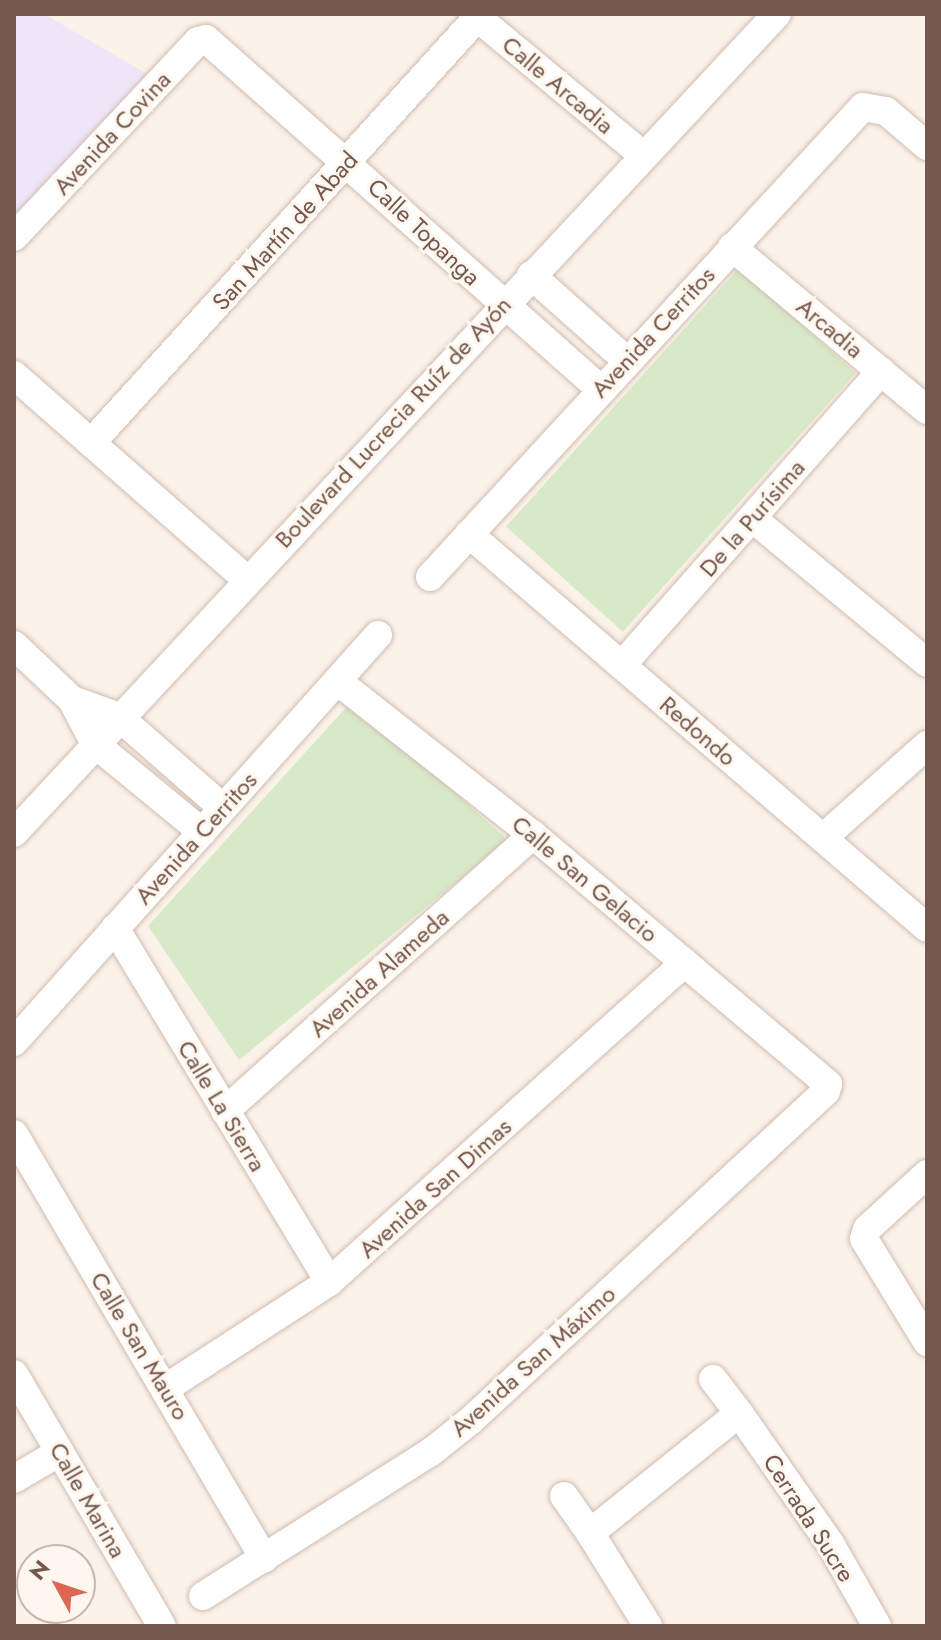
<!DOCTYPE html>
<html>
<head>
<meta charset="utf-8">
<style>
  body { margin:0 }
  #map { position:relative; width:941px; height:1640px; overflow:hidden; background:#fbf2e9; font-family:Jost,sans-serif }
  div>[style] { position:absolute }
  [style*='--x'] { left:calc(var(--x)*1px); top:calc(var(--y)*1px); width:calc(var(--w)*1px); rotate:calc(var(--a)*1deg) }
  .education>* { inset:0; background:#efe5f8 }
  .green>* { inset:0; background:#d8e9c7; transform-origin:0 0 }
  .roads { filter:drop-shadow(0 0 2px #cfbcb1) drop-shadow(0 0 2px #cfbcb1) }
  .street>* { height:28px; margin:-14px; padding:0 14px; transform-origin:14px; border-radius:14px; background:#fff }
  span { translate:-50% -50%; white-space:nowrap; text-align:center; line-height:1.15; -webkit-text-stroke:6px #fef7ef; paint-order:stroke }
  .street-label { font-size:24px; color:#75584d }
  .frame { position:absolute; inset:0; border:16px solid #75584d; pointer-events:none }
  .north { position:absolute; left:16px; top:1544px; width:80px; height:80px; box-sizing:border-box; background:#fef7ef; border:2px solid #c7b7ae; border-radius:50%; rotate:310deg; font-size:22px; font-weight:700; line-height:32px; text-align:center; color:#75584d }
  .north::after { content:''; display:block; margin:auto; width:28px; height:36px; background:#de6655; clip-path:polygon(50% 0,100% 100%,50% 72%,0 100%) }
</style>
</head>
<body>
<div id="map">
  <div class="education">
    <div style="clip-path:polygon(14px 14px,44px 14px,147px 74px,14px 221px)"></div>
  </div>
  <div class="green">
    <div style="left:739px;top:268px;width:157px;height:348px;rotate:42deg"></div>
    <div style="clip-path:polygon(352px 701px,508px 840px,239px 1060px,148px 926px)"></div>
  </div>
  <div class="roads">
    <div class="street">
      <div style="--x:473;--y:14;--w:222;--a:39.7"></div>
      <div style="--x:14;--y:237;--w:269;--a:-46.8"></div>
      <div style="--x:198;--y:41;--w:8;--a:-14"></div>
      <div style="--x:206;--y:39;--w:526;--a:41.61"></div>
      <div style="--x:732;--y:247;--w:254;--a:39.9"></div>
      <div style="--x:531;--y:275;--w:127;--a:41.8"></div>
      <div style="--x:14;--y:375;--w:309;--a:41.3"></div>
      <div style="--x:91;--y:443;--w:574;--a:-47.75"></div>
      <div style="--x:752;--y:518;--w:227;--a:39.6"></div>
      <div style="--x:469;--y:534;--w:604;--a:40.7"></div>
      <div style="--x:430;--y:577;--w:639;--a:-47.35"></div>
      <div style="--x:863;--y:107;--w:23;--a:10"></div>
      <div style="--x:886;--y:111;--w:54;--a:40.5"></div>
      <div style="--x:14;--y:645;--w:80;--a:43.5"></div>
      <div style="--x:72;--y:700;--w:50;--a:62.4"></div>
      <div style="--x:95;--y:744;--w:139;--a:39.4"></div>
      <div style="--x:622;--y:665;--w:392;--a:-48.6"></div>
      <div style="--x:72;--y:700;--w:50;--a:19.9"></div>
      <div style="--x:119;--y:717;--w:138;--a:41.2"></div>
      <div style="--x:14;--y:833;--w:1119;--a:-47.03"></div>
      <div style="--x:823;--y:838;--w:140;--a:-41.8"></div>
      <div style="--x:115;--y:928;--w:414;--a:58.8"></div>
      <div style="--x:14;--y:1042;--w:546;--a:-48.19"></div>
      <div style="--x:225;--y:1111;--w:414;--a:-41.9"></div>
      <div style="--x:14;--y:1134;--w:493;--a:59.5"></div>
      <div style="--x:927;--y:1174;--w:81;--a:137.5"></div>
      <div style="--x:867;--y:1229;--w:10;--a:107"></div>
      <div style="--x:864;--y:1239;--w:121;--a:58.5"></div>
      <div style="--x:14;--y:1374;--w:292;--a:59.6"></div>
      <div style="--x:713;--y:1379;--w:43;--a:52.6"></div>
      <div style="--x:166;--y:1388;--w:194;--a:-33"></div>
      <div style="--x:329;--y:1282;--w:478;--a:-41.9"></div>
      <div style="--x:14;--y:1479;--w:53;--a:-30.4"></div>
      <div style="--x:564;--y:1496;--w:45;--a:54.9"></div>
      <div style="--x:203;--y:1596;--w:270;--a:-32.3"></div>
      <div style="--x:431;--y:1452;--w:50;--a:-38.5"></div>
      <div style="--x:470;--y:1421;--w:485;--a:-42.8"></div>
      <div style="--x:826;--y:1091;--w:7;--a:-74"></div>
      <div style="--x:828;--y:1084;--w:386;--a:-139.8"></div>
      <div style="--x:533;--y:835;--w:249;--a:-141.8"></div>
      <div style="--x:648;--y:1626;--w:110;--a:-121.9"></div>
      <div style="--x:590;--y:1533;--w:191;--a:-38.8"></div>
      <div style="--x:739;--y:1413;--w:161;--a:55.1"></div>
      <div style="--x:831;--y:1545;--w:93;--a:60.4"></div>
    </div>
  </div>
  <div class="street-label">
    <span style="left:558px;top:85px;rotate:40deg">Calle Arcadia</span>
    <span style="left:112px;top:133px;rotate:-47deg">Avenida Covina</span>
    <span style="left:285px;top:231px;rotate:-48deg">San Martín de Abad</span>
    <span style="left:424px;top:232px;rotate:43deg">Calle Topanga</span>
    <span style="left:830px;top:328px;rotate:40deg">Arcadia</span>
    <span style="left:653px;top:332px;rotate:-47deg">Avenida Cerritos</span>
    <span style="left:393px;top:422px;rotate:-47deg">Boulevard Lucrecia Ruíz de Ayón</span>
    <span style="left:752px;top:518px;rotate:-49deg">De la Purísima</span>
    <span style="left:698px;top:731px;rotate:41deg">Redondo</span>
    <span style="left:196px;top:838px;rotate:-48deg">Avenida Cerritos</span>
    <span style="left:585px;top:879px;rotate:40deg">Calle San Gelacio</span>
    <span style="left:379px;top:973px;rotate:-42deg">Avenida Alameda</span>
    <span style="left:222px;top:1106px;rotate:59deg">Calle La Sierra</span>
    <span style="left:435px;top:1188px;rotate:-42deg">Avenida San Dimas</span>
    <span style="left:140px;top:1346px;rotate:59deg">Calle San Mauro</span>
    <span style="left:533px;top:1361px;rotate:-42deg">Avenida San Máximo</span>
    <span style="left:88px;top:1500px;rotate:60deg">Calle Marina</span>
    <span style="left:809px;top:1518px;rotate:57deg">Cerrada Sucre</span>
  </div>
  <div class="frame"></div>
  <div class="north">N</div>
</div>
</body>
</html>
